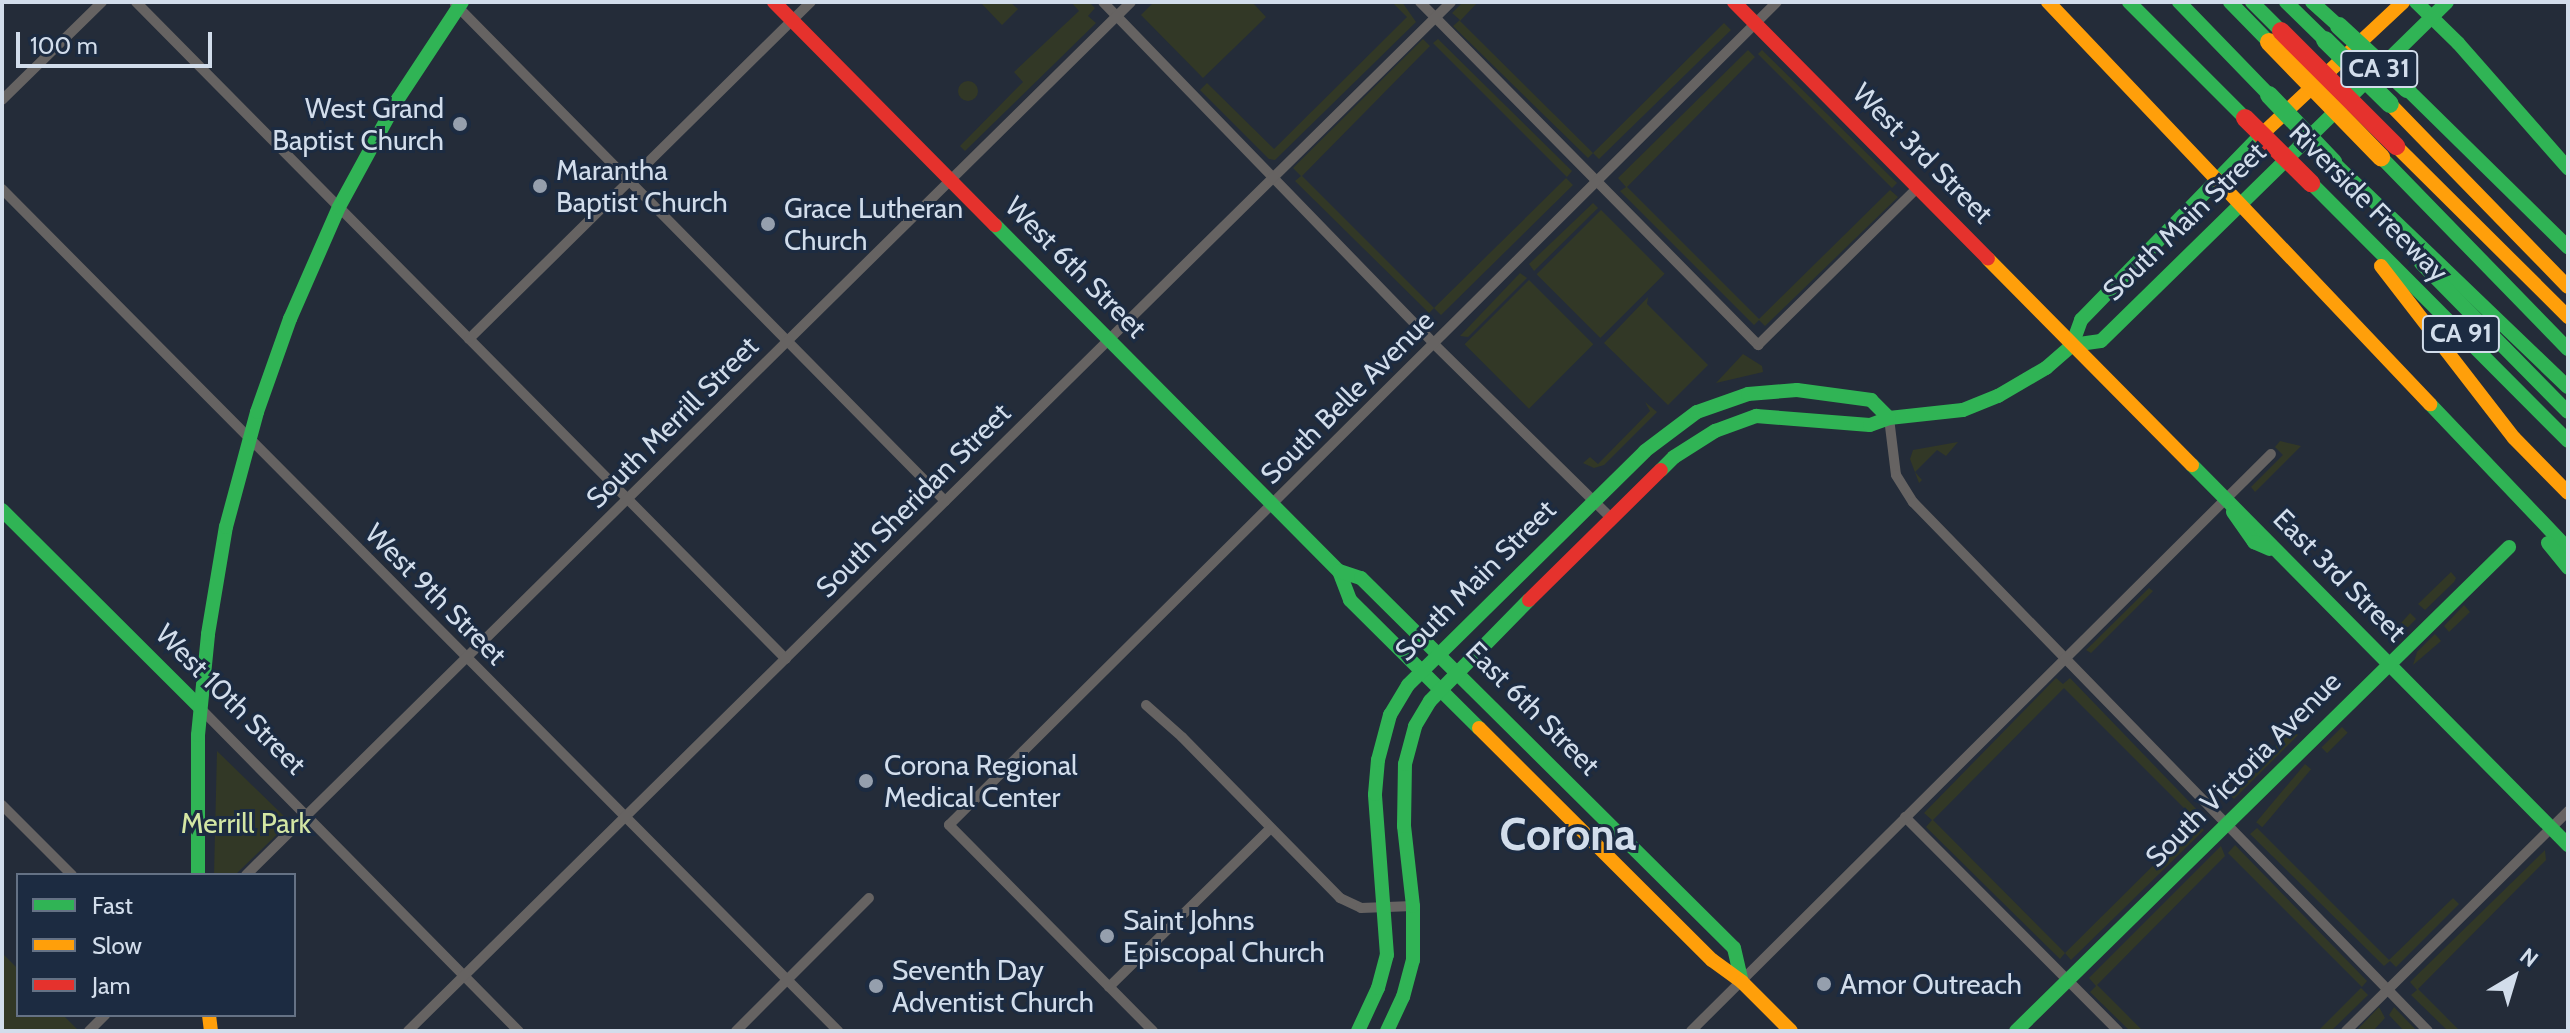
<!DOCTYPE html>
<html>
<head>
<meta charset="utf-8">
<style>
  body { margin:0 }
  #map { position:relative; width:2570px; height:1033px; overflow:hidden; background:#242c39; font-family:Cabin,sans-serif }
  div>[style] { position:absolute }
  [style*='--x'] { left:calc(var(--x)*1px); top:calc(var(--y)*1px); width:calc(var(--w)*1px); rotate:calc(var(--a)*1deg) }
  .green>* { inset:0; background:#323826; transform-origin:0 0 }
  .round { border-radius:50% }
  .street>* { height:10px; margin:-5px; padding:0 5px; transform-origin:5px; border-radius:5px; background:#666362 }
  .fast>* { height:14px; margin:-7px; padding:0 7px; transform-origin:7px; border-radius:7px; background:#30b455 }
  .slow>* { height:14px; margin:-7px; padding:0 7px; transform-origin:7px; border-radius:7px; background:#ff9f0a }
  .jam>* { height:14px; margin:-7px; padding:0 7px; transform-origin:7px; border-radius:7px; background:#e5322d }
  .fast-bridge>* { height:18px; margin:-9px; padding:0 9px; transform-origin:9px; border-radius:9px; background:#30b455 }
  .slow-bridge>* { height:18px; margin:-9px; padding:0 9px; transform-origin:9px; border-radius:9px; background:#ff9f0a }
  .jam-bridge>* { height:18px; margin:-9px; padding:0 9px; transform-origin:9px; border-radius:9px; background:#e5322d }
  .dots>* { width:22px; height:22px; translate:-50% -50%; box-sizing:border-box; border:4px solid #1c2b41; border-radius:50% }
  span { translate:-50% -50%; white-space:nowrap; text-align:center; line-height:1.15; -webkit-text-stroke:6px #1c2b41; paint-order:stroke }
  .shield-label span { padding:2px 6px; background:#1c2b41; border:2px solid; border-radius:6px; -webkit-text-stroke-width:0 }
  .shield-label { font-size:26px; color:#d2ddeb; font-weight:700 }
  .poi-label { font-size:28px; color:#d2ddeb }
  .right { translate:-100% -50%; text-align:right }
  .left { translate:0 -50%; text-align:left }
  .street-label { font-size:28px; color:#d2ddeb }
  .park-label { font-size:28px; color:#d3e6a4 }
  .town-label { font-size:44px; color:#d2ddeb; font-weight:700 }
  .frame { position:absolute; inset:0; border:4px solid #d2ddeb; pointer-events:none }
  .legend { position:absolute; left:16px; top:873px; width:280px; height:144px; box-sizing:border-box; background:#1c2b41; border:2px solid #657285; margin:0; padding:10px 14px; list-style:none; font-size:24px; color:#d2ddeb }
  .legend li { display:flex; align-items:center; gap:16px; height:40px }
  .legend b { width:40px; border:2px solid #657285 }
  .north { position:absolute; left:2474px; top:937px; width:80px; height:80px; -webkit-text-stroke:6px #1c2b41; paint-order:stroke; rotate:38deg; font-size:22px; font-weight:700; line-height:32px; text-align:center; color:#d2ddeb }
  .north::after { content:''; display:block; margin:auto; width:28px; height:36px; background:#d2ddeb; clip-path:polygon(50% 0,100% 100%,50% 72%,0 100%) }
  .scale { position:absolute; left:16px; top:32px; width:196px; height:36px; box-sizing:border-box; border:4px solid #d2ddeb; border-top:0; padding-left:10px; font-size:24px; line-height:28px; white-space:nowrap; color:#d2ddeb; -webkit-text-stroke:6px #1c2b41; paint-order:stroke }
</style>
</head>
<body>
<div id="map">
  <div class="green">
    <div style="clip-path:polygon(980px 2px,1010px 2px,1018px 9px,1002px 25px)"></div>
    <div style="clip-path:polygon(1071px 2px,1089px 2px,1095px 8px,1088px 16px,1096px 23px,965px 151px,960px 146px,1023px 82px,1014px 72px,1079px 11px)"></div>
    <div style="clip-path:polygon(1154px 2px,1252px 2px,1266px 17px,1203px 78px,1141px 15px)"></div>
    <div style="clip-path:polygon(1392px 2px,1402px 2px,1416px 22px,1275px 160px,1269px 159px,1200px 90px,1207px 83px,1274px 149px,1407px 17px)"></div>
    <div style="clip-path:polygon(1463px 2px,1478px 2px,1460px 21px,1593px 153px,1724px 23px,1731px 30px,1599px 159px,1593px 153px,1588px 158px,1453px 26px,1460px 20px,1452px 13px)"></div>
    <div style="clip-path:polygon(1423px 39px,1430px 46px,1302px 176px,1434px 308px,1566px 178px,1573px 185px,1441px 315px,1434px 308px,1429px 313px,1295px 181px,1301px 176px,1293px 168px)"></div>
    <div style="clip-path:polygon(1438px 39px,1572px 171px,1567px 177px,1433px 43px)"></div>
    <div style="clip-path:polygon(1748px 50px,1755px 57px,1627px 187px,1759px 319px,1890px 190px,1898px 197px,1765px 326px,1759px 320px,1754px 325px,1620px 191px,1626px 187px,1618px 178px)"></div>
    <div style="clip-path:polygon(1762px 50px,1897px 183px,1892px 188px,1758px 54px)"></div>
    <div class="round" style="left:958px;top:81px;width:20px;height:20px"></div>
    <div style="clip-path:polygon(1593px 203px,1598px 208px,1534px 271px,1529px 264px)"></div>
    <div style="left:1601px;top:210px;width:90px;height:91px;rotate:45deg"></div>
    <div style="clip-path:polygon(1520px 273px,1527px 278px,1468px 337px,1460px 336px)"></div>
    <div style="left:1529px;top:280px;width:91px;height:91px;rotate:45deg"></div>
    <div style="clip-path:polygon(1648px 297px,1647px 304px,1708px 365px,1668px 405px,1604px 343px)"></div>
    <div style="clip-path:polygon(1743px 354px,1762px 366px,1763px 372px,1716px 383px)"></div>
    <div style="clip-path:polygon(1645px 402px,1657px 412px,1604px 465px,1594px 468px,1583px 463px,1590px 457px,1598px 464px,1650px 411px)"></div>
    <div style="clip-path:polygon(2280px 441px,2301px 446px,2255px 492px,2251px 487px,2283px 455px,2275px 447px)"></div>
    <div style="clip-path:polygon(1958px 442px,1946px 456px,1937px 450px,1915px 472px,1922px 480px,1919px 483px,1910px 459px,1913px 450px)"></div>
    <div style="clip-path:polygon(2451px 572px,2456px 578px,2454px 582px,2425px 610px,2418px 604px)"></div>
    <div style="clip-path:polygon(2149px 588px,2153px 591px,2091px 653px,2086px 650px)"></div>
    <div style="clip-path:polygon(2464px 605px,2470px 612px,2449px 632px,2444px 626px)"></div>
    <div style="clip-path:polygon(2410px 613px,2416px 619px,2399px 636px,2387px 639px)"></div>
    <div style="clip-path:polygon(2435px 634px,2441px 641px,2413px 665px,2417px 652px)"></div>
    <div style="clip-path:polygon(2056px 678px,2063px 684px,2070px 678px,2203px 816px,2198px 822px,2064px 688px,1933px 820px,2065px 953px,2196px 823px,2204px 830px,2071px 960px,2065px 953px,2060px 959px,1926px 827px,1932px 820px,1924px 813px)"></div>
    <div style="left:2342px;top:727px;width:8px;height:29px;rotate:45deg"></div>
    <div style="clip-path:polygon(2292px 730px,2298px 735px,2234px 799px,2227px 793px)"></div>
    <div style="clip-path:polygon(217px 751px,290px 822px,235px 875px,214px 875px)"></div>
    <div style="left:2305px;top:764px;width:8px;height:76px;rotate:40deg"></div>
    <div style="clip-path:polygon(2257px 828px,2389px 960px,2453px 898px,2459px 904px,2396px 967px,2390px 961px,2384px 966px,2250px 834px)"></div>
    <div style="clip-path:polygon(2235px 845px,2367px 981px,2362px 987px,2228px 853px)"></div>
    <div style="clip-path:polygon(2221px 846px,2225px 856px,2097px 985px,2143px 1031px,2130px 1031px,2090px 992px,2096px 986px,2089px 978px)"></div>
    <div style="clip-path:polygon(2545px 850px,2546px 860px,2418px 989px,2460px 1031px,2448px 1031px,2411px 995px,2417px 990px,2410px 982px)"></div>
    <div style="clip-path:polygon(2px 953px,18px 969px,18px 1015px,63px 1015px,77px 1029px,75px 1031px,2px 1031px)"></div>
    <div style="clip-path:polygon(2361px 988px,2368px 995px,2331px 1031px,2318px 1031px)"></div>
    <div style="clip-path:polygon(2379px 1007px,2385px 1018px,2373px 1031px,2356px 1031px)"></div>
    <div style="clip-path:polygon(2394px 1007px,2417px 1031px,2404px 1031px,2389px 1015px)"></div>
  </div>
  <div class="street">
    <div style="--x:136;--y:2;--w:924;--a:45.31"></div>
    <div style="--x:1103;--y:2;--w:476;--a:45.9"></div>
    <div style="--x:1434;--y:344;--w:250;--a:44.5"></div>
    <div style="--x:1420;--y:2;--w:482;--a:45.4"></div>
    <div style="--x:1758;--y:345;--w:225;--a:-44.6"></div>
    <div style="--x:455;--y:4;--w:698;--a:45.41"></div>
    <div style="--x:2;--y:100;--w:140;--a:-44.4"></div>
    <div style="--x:2;--y:189;--w:1187;--a:45.2"></div>
    <div style="--x:469;--y:339;--w:480;--a:-44.6"></div>
    <div style="--x:1889;--y:418;--w:57;--a:83"></div>
    <div style="--x:1896;--y:475;--w:32;--a:58"></div>
    <div style="--x:1913;--y:502;--w:738;--a:45.77"></div>
    <div style="--x:1146;--y:705;--w:48;--a:41.6"></div>
    <div style="--x:1182;--y:737;--w:226;--a:45.5"></div>
    <div style="--x:1340;--y:898;--w:23;--a:25"></div>
    <div style="--x:1361;--y:908;--w:52;--a:-2.2"></div>
    <div style="--x:200;--y:708;--w:454;--a:45.4"></div>
    <div style="--x:2;--y:805;--w:99;--a:45"></div>
    <div style="--x:1905;--y:817;--w:302;--a:45.1"></div>
    <div style="--x:246;--y:875;--w:1243;--a:-44.61"></div>
    <div style="--x:1109;--y:987;--w:226;--a:-44.5"></div>
    <div style="--x:89;--y:1031;--w:23;--a:-45"></div>
    <div style="--x:408;--y:1031;--w:1465;--a:-44.61"></div>
    <div style="--x:736;--y:1031;--w:188;--a:-45"></div>
    <div style="--x:1153;--y:1031;--w:290;--a:-134.7"></div>
    <div style="--x:949;--y:825;--w:1167;--a:-44.83"></div>
    <div style="--x:1691;--y:1031;--w:818;--a:-44.85"></div>
    <div style="--x:2346;--y:1031;--w:313;--a:-44.7"></div>
  </div>
  <div class="fast">
    <div style="--x:2129;--y:2;--w:164;--a:45"></div>
    <div style="--x:2179;--y:2;--w:129;--a:45.9"></div>
    <div style="--x:2230;--y:2;--w:56;--a:45.7"></div>
    <div style="--x:2252;--y:2;--w:41;--a:45"></div>
    <div style="--x:2286;--y:2;--w:54;--a:44.3"></div>
    <div style="--x:2312;--y:2;--w:36;--a:42"></div>
    <div style="--x:2416;--y:2;--w:59;--a:44.3"></div>
    <div style="--x:2458;--y:43;--w:167;--a:48.7"></div>
    <div style="--x:2407;--y:89;--w:226;--a:44.5"></div>
    <div style="--x:2381;--y:157;--w:268;--a:45.8"></div>
    <div style="--x:2333;--y:162;--w:325;--a:43.8"></div>
    <div style="--x:2311;--y:183;--w:364;--a:45.1"></div>
    <div style="--x:995;--y:225;--w:488;--a:45.2"></div>
    <div style="--x:1339;--y:571;--w:31;--a:69"></div>
    <div style="--x:1350;--y:600;--w:182;--a:44.8"></div>
    <div style="--x:2421;--y:263;--w:209;--a:45.4"></div>
    <div style="--x:2072;--y:345;--w:29;--a:-8"></div>
    <div style="--x:2101;--y:341;--w:484;--a:-44.4"></div>
    <div style="--x:2430;--y:404;--w:200;--a:46.4"></div>
    <div style="--x:2192;--y:465;--w:535;--a:45.3"></div>
    <div style="--x:1661;--y:470;--w:18;--a:-45"></div>
    <div style="--x:1674;--y:457;--w:49;--a:-32.4"></div>
    <div style="--x:1715;--y:431;--w:44;--a:-20.1"></div>
    <div style="--x:1756;--y:416;--w:114;--a:4.5"></div>
    <div style="--x:1870;--y:425;--w:20;--a:-20"></div>
    <div style="--x:1889;--y:418;--w:74;--a:-6.2"></div>
    <div style="--x:1963;--y:410;--w:38;--a:-22"></div>
    <div style="--x:1998;--y:396;--w:56;--a:-30.3"></div>
    <div style="--x:2046;--y:368;--w:35;--a:-41"></div>
    <div style="--x:2072;--y:345;--w:27;--a:-70"></div>
    <div style="--x:2081;--y:320;--w:257;--a:-45.8"></div>
    <div style="--x:2;--y:510;--w:279;--a:44.9"></div>
    <div style="--x:2233;--y:512;--w:37;--a:55"></div>
    <div style="--x:2254;--y:542;--w:17;--a:24"></div>
    <div style="--x:2548;--y:543;--w:32;--a:51"></div>
    <div style="--x:1339;--y:571;--w:23;--a:18"></div>
    <div style="--x:1361;--y:578;--w:525;--a:44.77"></div>
    <div style="--x:1734;--y:948;--w:35;--a:77"></div>
    <div style="--x:198;--y:875;--w:140;--a:-90"></div>
    <div style="--x:198;--y:735;--w:101;--a:-84.3"></div>
    <div style="--x:208;--y:634;--w:109;--a:-80.5"></div>
    <div style="--x:226;--y:527;--w:119;--a:-74.9"></div>
    <div style="--x:257;--y:412;--w:99;--a:-70.5"></div>
    <div style="--x:290;--y:319;--w:122;--a:-66.4"></div>
    <div style="--x:339;--y:207;--w:123;--a:-61.4"></div>
    <div style="--x:398;--y:99;--w:116;--a:-56.6"></div>
    <div style="--x:1358;--y:1031;--w:47;--a:-65.1"></div>
    <div style="--x:1378;--y:988;--w:34;--a:-75"></div>
    <div style="--x:1387;--y:955;--w:161;--a:-94.3"></div>
    <div style="--x:1375;--y:794;--w:34;--a:-85"></div>
    <div style="--x:1378;--y:760;--w:47;--a:-75.1"></div>
    <div style="--x:1390;--y:715;--w:35;--a:-59"></div>
    <div style="--x:1408;--y:685;--w:333;--a:-44.6"></div>
    <div style="--x:1645;--y:451;--w:65;--a:-36.9"></div>
    <div style="--x:1697;--y:412;--w:54;--a:-19.4"></div>
    <div style="--x:1748;--y:394;--w:49;--a:-4.7"></div>
    <div style="--x:1797;--y:390;--w:75;--a:7.7"></div>
    <div style="--x:1871;--y:400;--w:25;--a:45"></div>
    <div style="--x:1387;--y:1031;--w:38;--a:-65"></div>
    <div style="--x:1403;--y:997;--w:38;--a:-75"></div>
    <div style="--x:1413;--y:960;--w:54;--a:-90"></div>
    <div style="--x:1413;--y:906;--w:81;--a:-96.4"></div>
    <div style="--x:1404;--y:826;--w:62;--a:-89.1"></div>
    <div style="--x:1405;--y:764;--w:39;--a:-75"></div>
    <div style="--x:1415;--y:726;--w:29;--a:-59"></div>
    <div style="--x:1430;--y:701;--w:141;--a:-45.6"></div>
    <div style="--x:2016;--y:1031;--w:691;--a:-44.47"></div>
  </div>
  <div class="slow">
    <div style="--x:2048;--y:2;--w:555;--a:46.46"></div>
    <div style="--x:2390;--y:104;--w:255;--a:45.8"></div>
    <div style="--x:2260;--y:136;--w:196;--a:-43.1"></div>
    <div style="--x:2396;--y:146;--w:243;--a:44.8"></div>
    <div style="--x:1988;--y:259;--w:290;--a:45.3"></div>
    <div style="--x:2381;--y:266;--w:217;--a:52.3"></div>
    <div style="--x:2514;--y:438;--w:77;--a:45.5"></div>
    <div style="--x:1479;--y:728;--w:329;--a:44.9"></div>
    <div style="--x:1712;--y:960;--w:37;--a:36"></div>
    <div style="--x:1742;--y:982;--w:69;--a:45"></div>
    <div style="--x:209;--y:1015;--w:16;--a:83"></div>
  </div>
  <div class="jam">
    <div style="--x:774;--y:2;--w:314;--a:45.3"></div>
    <div style="--x:1734;--y:2;--w:361;--a:45.3"></div>
    <div style="--x:1529;--y:600;--w:185;--a:-44.6"></div>
  </div>
  <div class="fast-bridge">
    <div style="--x:2339;--y:26;--w:93;--a:42.8"></div>
    <div style="--x:2325;--y:40;--w:91;--a:44.6"></div>
    <div style="--x:2269;--y:95;--w:93;--a:46.3"></div>
  </div>
  <div class="slow-bridge">
    <div style="--x:2269;--y:42;--w:161;--a:45.8"></div>
  </div>
  <div class="jam-bridge">
    <div style="--x:2281;--y:31;--w:163;--a:45"></div>
    <div style="--x:2245;--y:118;--w:93;--a:44.6"></div>
  </div>
  <div class="dots">
    <div style="left:460px;top:124px;background:#959fad"></div>
    <div style="left:540px;top:186px;background:#959fad"></div>
    <div style="left:768px;top:224px;background:#959fad"></div>
    <div style="left:866px;top:781px;background:#959fad"></div>
    <div style="left:1107px;top:936px;background:#959fad"></div>
    <div style="left:1824px;top:984px;background:#959fad"></div>
    <div style="left:876px;top:986px;background:#959fad"></div>
  </div>
  <div class="shield-label">
    <span style="left:2379px;top:69px">CA 31</span>
    <span style="left:2461px;top:334px">CA 91</span>
  </div>
  <div class="poi-label">
    <span class="right" style="left:444px;top:124px">West Grand<br>Baptist Church</span>
    <span class="left" style="left:556px;top:186px">Marantha<br>Baptist Church</span>
    <span class="left" style="left:784px;top:224px">Grace Lutheran<br>Church</span>
    <span class="left" style="left:884px;top:781px">Corona Regional<br>Medical Center</span>
    <span class="left" style="left:1123px;top:936px">Saint Johns<br>Episcopal Church</span>
    <span class="left" style="left:892px;top:986px">Seventh Day<br>Adventist Church</span>
    <span class="left" style="left:1840px;top:984px">Amor Outreach</span>
  </div>
  <div class="street-label">
    <span style="left:1923px;top:153px;rotate:45deg">West 3rd Street</span>
    <span style="left:2369px;top:202px;rotate:45deg">Riverside Freeway</span>
    <span style="left:2184px;top:221px;rotate:-44deg">South Main Street</span>
    <span style="left:1076px;top:267px;rotate:45deg">West 6th Street</span>
    <span style="left:1347px;top:397px;rotate:-45deg">South Belle Avenue</span>
    <span style="left:672px;top:422px;rotate:-45deg">South Merrill Street</span>
    <span style="left:913px;top:500px;rotate:-45deg">South Sheridan Street</span>
    <span style="left:2340px;top:575px;rotate:45deg">East 3rd Street</span>
    <span style="left:1475px;top:580px;rotate:-45deg">South Main Street</span>
    <span style="left:436px;top:594px;rotate:45deg">West 9th Street</span>
    <span style="left:231px;top:699px;rotate:45deg">West 10th Street</span>
    <span style="left:1533px;top:708px;rotate:45deg">East 6th Street</span>
    <span style="left:2243px;top:769px;rotate:-45deg">South Victoria Avenue</span>
  </div>
  <div class="park-label">
    <span style="left:246px;top:823px">Merrill Park</span>
  </div>
  <div class="town-label">
    <span style="left:1568px;top:835px">Corona</span>
  </div>
  <div class="frame"></div>
  <ul class="legend">
  <li><b style="height:10px;background:#30b455"></b>Fast</li>
  <li><b style="height:10px;background:#ff9f0a"></b>Slow</li>
  <li><b style="height:10px;background:#e5322d"></b>Jam</li>
  </ul>
  <div class="north">N</div>
  <div class="scale">100 m</div>
</div>
</body>
</html>
